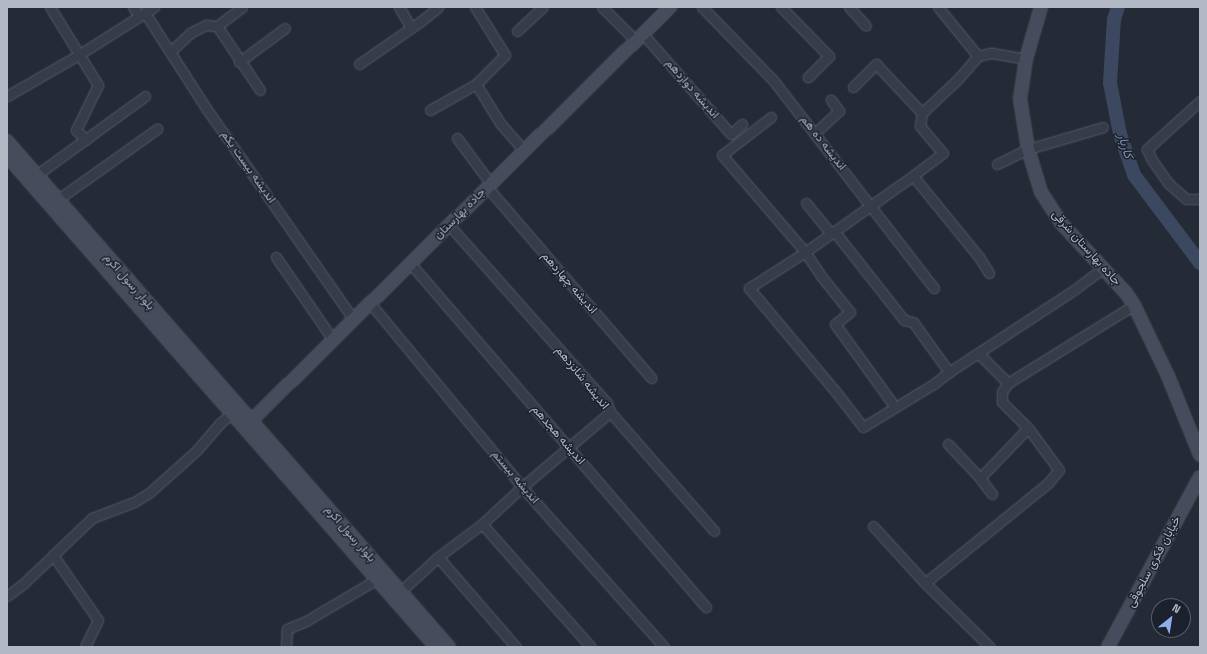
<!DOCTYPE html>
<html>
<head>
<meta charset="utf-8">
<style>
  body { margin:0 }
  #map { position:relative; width:1207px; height:654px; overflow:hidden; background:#242b37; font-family:"Space Grotesk",Vazirmatn,sans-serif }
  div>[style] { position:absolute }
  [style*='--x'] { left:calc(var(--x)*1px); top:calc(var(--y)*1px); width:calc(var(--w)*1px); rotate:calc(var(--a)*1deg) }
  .river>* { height:14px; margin:-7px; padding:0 7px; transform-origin:7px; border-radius:7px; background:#3b485f }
  .roads { filter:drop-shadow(0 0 1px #555b66) drop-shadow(0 0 1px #555b66) }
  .street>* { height:9px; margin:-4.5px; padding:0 4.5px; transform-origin:4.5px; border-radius:4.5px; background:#373d48 }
  .secondary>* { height:12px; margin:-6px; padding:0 6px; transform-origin:6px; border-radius:6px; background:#464c5b }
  span { translate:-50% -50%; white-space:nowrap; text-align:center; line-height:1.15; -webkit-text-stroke:3px #1c222d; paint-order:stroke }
  .street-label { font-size:12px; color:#b2b8c4 }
  .water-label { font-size:13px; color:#7d8eaa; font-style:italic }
  .frame { position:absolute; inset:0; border:8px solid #b2b8c4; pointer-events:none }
  .north { position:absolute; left:1151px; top:598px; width:40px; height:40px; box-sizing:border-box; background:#1c222d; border:1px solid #585e69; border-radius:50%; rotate:30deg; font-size:11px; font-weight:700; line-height:16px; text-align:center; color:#b2b8c4 }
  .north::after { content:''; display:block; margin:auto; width:14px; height:18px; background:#8faeec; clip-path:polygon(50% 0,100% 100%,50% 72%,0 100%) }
</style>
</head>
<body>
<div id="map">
  <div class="river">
    <div style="--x:1118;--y:7;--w:13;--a:108"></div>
    <div style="--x:1114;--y:19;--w:64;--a:93.6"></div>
    <div style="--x:1110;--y:83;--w:52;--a:78.9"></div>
    <div style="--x:1120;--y:134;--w:43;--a:71.1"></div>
    <div style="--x:1134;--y:175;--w:110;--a:53.1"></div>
  </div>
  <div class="roads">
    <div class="street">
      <div style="--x:50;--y:7;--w:92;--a:58.4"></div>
      <div style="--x:98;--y:85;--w:50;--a:116.1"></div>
      <div style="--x:76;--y:130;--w:14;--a:45"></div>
      <div style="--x:133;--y:7;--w:11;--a:56"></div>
      <div style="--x:399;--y:7;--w:24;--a:60"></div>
      <div style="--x:602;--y:7;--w:48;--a:45"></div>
      <div style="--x:702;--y:7;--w:102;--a:45.8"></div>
      <div style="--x:773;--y:80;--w:263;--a:52.3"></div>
      <div style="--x:781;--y:7;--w:69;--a:45.6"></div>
      <div style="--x:829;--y:56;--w:30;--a:135"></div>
      <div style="--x:849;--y:7;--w:25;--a:48"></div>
      <div style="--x:938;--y:7;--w:63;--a:50.8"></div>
      <div style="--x:145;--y:13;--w:113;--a:57.3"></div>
      <div style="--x:206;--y:108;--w:257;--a:55.1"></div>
      <div style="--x:217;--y:26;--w:77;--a:56.1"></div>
      <div style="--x:517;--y:31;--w:35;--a:-43"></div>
      <div style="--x:643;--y:34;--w:133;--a:48.7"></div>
      <div style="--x:731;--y:134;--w:15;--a:-42"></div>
      <div style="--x:171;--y:51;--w:26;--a:-43"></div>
      <div style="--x:190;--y:33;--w:18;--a:-27"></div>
      <div style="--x:206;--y:25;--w:11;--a:5"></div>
      <div style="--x:217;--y:26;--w:31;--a:-37"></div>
      <div style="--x:1026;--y:59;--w:36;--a:-170"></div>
      <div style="--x:991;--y:53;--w:13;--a:167"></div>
      <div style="--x:978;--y:56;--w:30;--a:131"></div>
      <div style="--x:958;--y:79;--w:50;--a:136.6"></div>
      <div style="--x:922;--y:113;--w:13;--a:99"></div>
      <div style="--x:920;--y:126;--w:35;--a:50"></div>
      <div style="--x:943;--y:153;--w:45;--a:143.1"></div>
      <div style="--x:907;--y:180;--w:125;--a:144.8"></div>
      <div style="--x:805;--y:252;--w:67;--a:147.3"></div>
      <div style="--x:749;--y:288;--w:136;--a:50.1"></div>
      <div style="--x:836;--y:392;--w:44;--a:52.4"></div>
      <div style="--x:863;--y:427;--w:84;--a:-31.4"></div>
      <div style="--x:935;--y:383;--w:18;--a:-38"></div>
      <div style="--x:949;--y:372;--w:149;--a:-33.3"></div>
      <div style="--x:1074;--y:290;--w:36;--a:-37"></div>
      <div style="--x:239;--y:62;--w:57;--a:-36.5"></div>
      <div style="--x:359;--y:64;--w:75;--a:-34.7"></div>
      <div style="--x:421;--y:21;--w:22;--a:-39"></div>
      <div style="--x:476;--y:84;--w:46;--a:58.4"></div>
      <div style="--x:500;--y:123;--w:37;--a:49"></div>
      <div style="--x:853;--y:87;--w:33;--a:-45"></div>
      <div style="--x:876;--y:64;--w:67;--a:46.8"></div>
      <div style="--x:7;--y:96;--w:84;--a:-29.9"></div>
      <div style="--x:80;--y:54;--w:88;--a:-32.4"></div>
      <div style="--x:1200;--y:101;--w:72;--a:137.8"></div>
      <div style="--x:1147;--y:149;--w:12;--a:66"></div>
      <div style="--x:1152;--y:160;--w:29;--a:55"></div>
      <div style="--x:1169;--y:184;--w:23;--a:41"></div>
      <div style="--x:1186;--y:199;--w:14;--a:0"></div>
      <div style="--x:430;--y:110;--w:53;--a:-29.5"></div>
      <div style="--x:476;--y:84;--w:41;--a:-45"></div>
      <div style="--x:505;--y:55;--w:57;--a:-122"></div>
      <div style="--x:771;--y:117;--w:62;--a:142.2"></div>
      <div style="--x:722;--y:155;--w:128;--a:49.4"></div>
      <div style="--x:805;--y:252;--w:29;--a:56"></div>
      <div style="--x:821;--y:276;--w:46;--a:51.1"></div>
      <div style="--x:850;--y:312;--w:19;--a:141"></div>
      <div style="--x:835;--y:324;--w:102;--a:54.1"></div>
      <div style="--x:815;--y:133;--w:33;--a:-43"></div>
      <div style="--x:839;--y:111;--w:14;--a:-126"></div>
      <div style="--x:457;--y:138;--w:57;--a:53.5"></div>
      <div style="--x:997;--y:164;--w:34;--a:-26"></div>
      <div style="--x:1028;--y:149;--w:78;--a:-16.3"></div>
      <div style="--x:35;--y:176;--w:136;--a:-36"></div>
      <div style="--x:913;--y:176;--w:104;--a:50.8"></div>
      <div style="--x:979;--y:257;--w:19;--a:58"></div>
      <div style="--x:487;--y:187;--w:252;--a:49.3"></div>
      <div style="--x:57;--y:200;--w:123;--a:-35.4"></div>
      <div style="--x:806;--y:203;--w:40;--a:51"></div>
      <div style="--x:449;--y:225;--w:238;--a:48.4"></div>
      <div style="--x:607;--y:403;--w:9;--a:72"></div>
      <div style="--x:610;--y:412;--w:158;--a:48.8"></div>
      <div style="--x:834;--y:231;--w:113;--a:51.8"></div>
      <div style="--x:904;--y:320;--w:9;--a:13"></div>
      <div style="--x:913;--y:322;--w:62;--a:54.2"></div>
      <div style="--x:276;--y:257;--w:101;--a:55.5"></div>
      <div style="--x:410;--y:263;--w:454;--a:49.3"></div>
      <div style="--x:370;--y:303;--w:239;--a:50.4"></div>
      <div style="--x:522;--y:487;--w:214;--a:48.4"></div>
      <div style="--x:979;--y:354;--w:41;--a:45"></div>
      <div style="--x:1008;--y:383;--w:148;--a:-31.8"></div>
      <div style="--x:948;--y:444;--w:47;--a:46.7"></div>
      <div style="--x:980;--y:478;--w:20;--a:53"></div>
      <div style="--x:980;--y:478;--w:69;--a:-46.2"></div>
      <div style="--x:482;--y:524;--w:164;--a:48.5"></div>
      <div style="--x:873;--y:526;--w:77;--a:47.6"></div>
      <div style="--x:925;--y:583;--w:91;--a:44.6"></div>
      <div style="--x:53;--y:555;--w:79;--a:55.3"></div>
      <div style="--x:98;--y:620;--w:30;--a:116"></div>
      <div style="--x:438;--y:557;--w:119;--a:49.1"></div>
      <div style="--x:925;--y:583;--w:159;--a:-39.1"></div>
      <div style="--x:1048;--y:483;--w:17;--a:-50"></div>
      <div style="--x:1059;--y:470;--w:52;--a:-126.4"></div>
      <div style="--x:1028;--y:428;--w:37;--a:-135"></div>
      <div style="--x:1002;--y:402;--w:10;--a:-90"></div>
      <div style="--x:1002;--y:392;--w:11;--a:-56"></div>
      <div style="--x:401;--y:591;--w:50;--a:-42.6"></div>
      <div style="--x:438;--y:557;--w:55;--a:-36.9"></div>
      <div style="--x:482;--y:524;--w:54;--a:-42.8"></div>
      <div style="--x:522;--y:487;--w:116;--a:-40.4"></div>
      <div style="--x:7;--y:596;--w:20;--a:-37"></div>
      <div style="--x:23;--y:584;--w:95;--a:-43.7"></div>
      <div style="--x:92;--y:518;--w:45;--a:-20.9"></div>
      <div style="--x:134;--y:502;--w:17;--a:-31"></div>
      <div style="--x:149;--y:493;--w:63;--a:-41.8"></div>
      <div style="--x:196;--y:451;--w:37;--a:-49"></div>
      <div style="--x:220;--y:423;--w:14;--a:-39"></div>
      <div style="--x:286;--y:647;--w:18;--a:-87"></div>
      <div style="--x:287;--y:629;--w:21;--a:-23"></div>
      <div style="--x:306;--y:621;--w:82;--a:-30.6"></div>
    </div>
    <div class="secondary">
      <div style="--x:1041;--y:7;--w:54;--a:106.1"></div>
      <div style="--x:1026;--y:59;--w:40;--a:98.5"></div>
      <div style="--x:1020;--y:99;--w:51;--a:80.9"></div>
      <div style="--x:1028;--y:149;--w:45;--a:73.2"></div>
      <div style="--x:1041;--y:192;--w:37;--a:57"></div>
      <div style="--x:1061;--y:223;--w:96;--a:47.1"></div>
      <div style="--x:1126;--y:293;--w:14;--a:56"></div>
      <div style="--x:1134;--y:305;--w:79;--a:64.4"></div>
      <div style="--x:1168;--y:376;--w:85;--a:67.9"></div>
      <div style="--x:7;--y:141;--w:672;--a:48.86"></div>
      <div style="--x:7;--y:156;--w:652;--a:48.86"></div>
      <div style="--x:245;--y:427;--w:598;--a:-44.66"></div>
      <div style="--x:1108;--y:647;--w:193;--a:-61.6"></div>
    </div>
  </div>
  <div class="street-label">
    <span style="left:692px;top:89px;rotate:49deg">اندیشه دوازدهم</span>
    <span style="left:823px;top:143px;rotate:52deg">اندیشه ده هم</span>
    <span style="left:248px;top:167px;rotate:55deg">اندیشه بیست یکم</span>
    <span style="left:460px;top:214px;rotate:-45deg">جاده بهارستان</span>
    <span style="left:1086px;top:248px;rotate:48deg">جاده بهارستان شرقی</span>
    <span style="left:129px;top:282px;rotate:49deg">بلوار رسول اکرم</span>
    <span style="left:569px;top:283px;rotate:49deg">اندیشه چهاردهم</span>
    <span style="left:582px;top:378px;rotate:51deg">اندیشه شانزدهم</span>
    <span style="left:558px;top:435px;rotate:49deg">اندیشه هجدهم</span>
    <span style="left:515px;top:477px;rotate:50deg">اندیشه بیستم</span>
    <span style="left:350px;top:534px;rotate:49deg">بلوار رسول اکرم</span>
    <span style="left:1154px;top:562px;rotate:-62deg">خیابان فکری سلجوقی</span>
  </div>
  <div class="water-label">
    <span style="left:1125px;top:146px;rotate:73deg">کاربار</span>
  </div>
  <div class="frame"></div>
  <div class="north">N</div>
</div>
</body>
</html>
